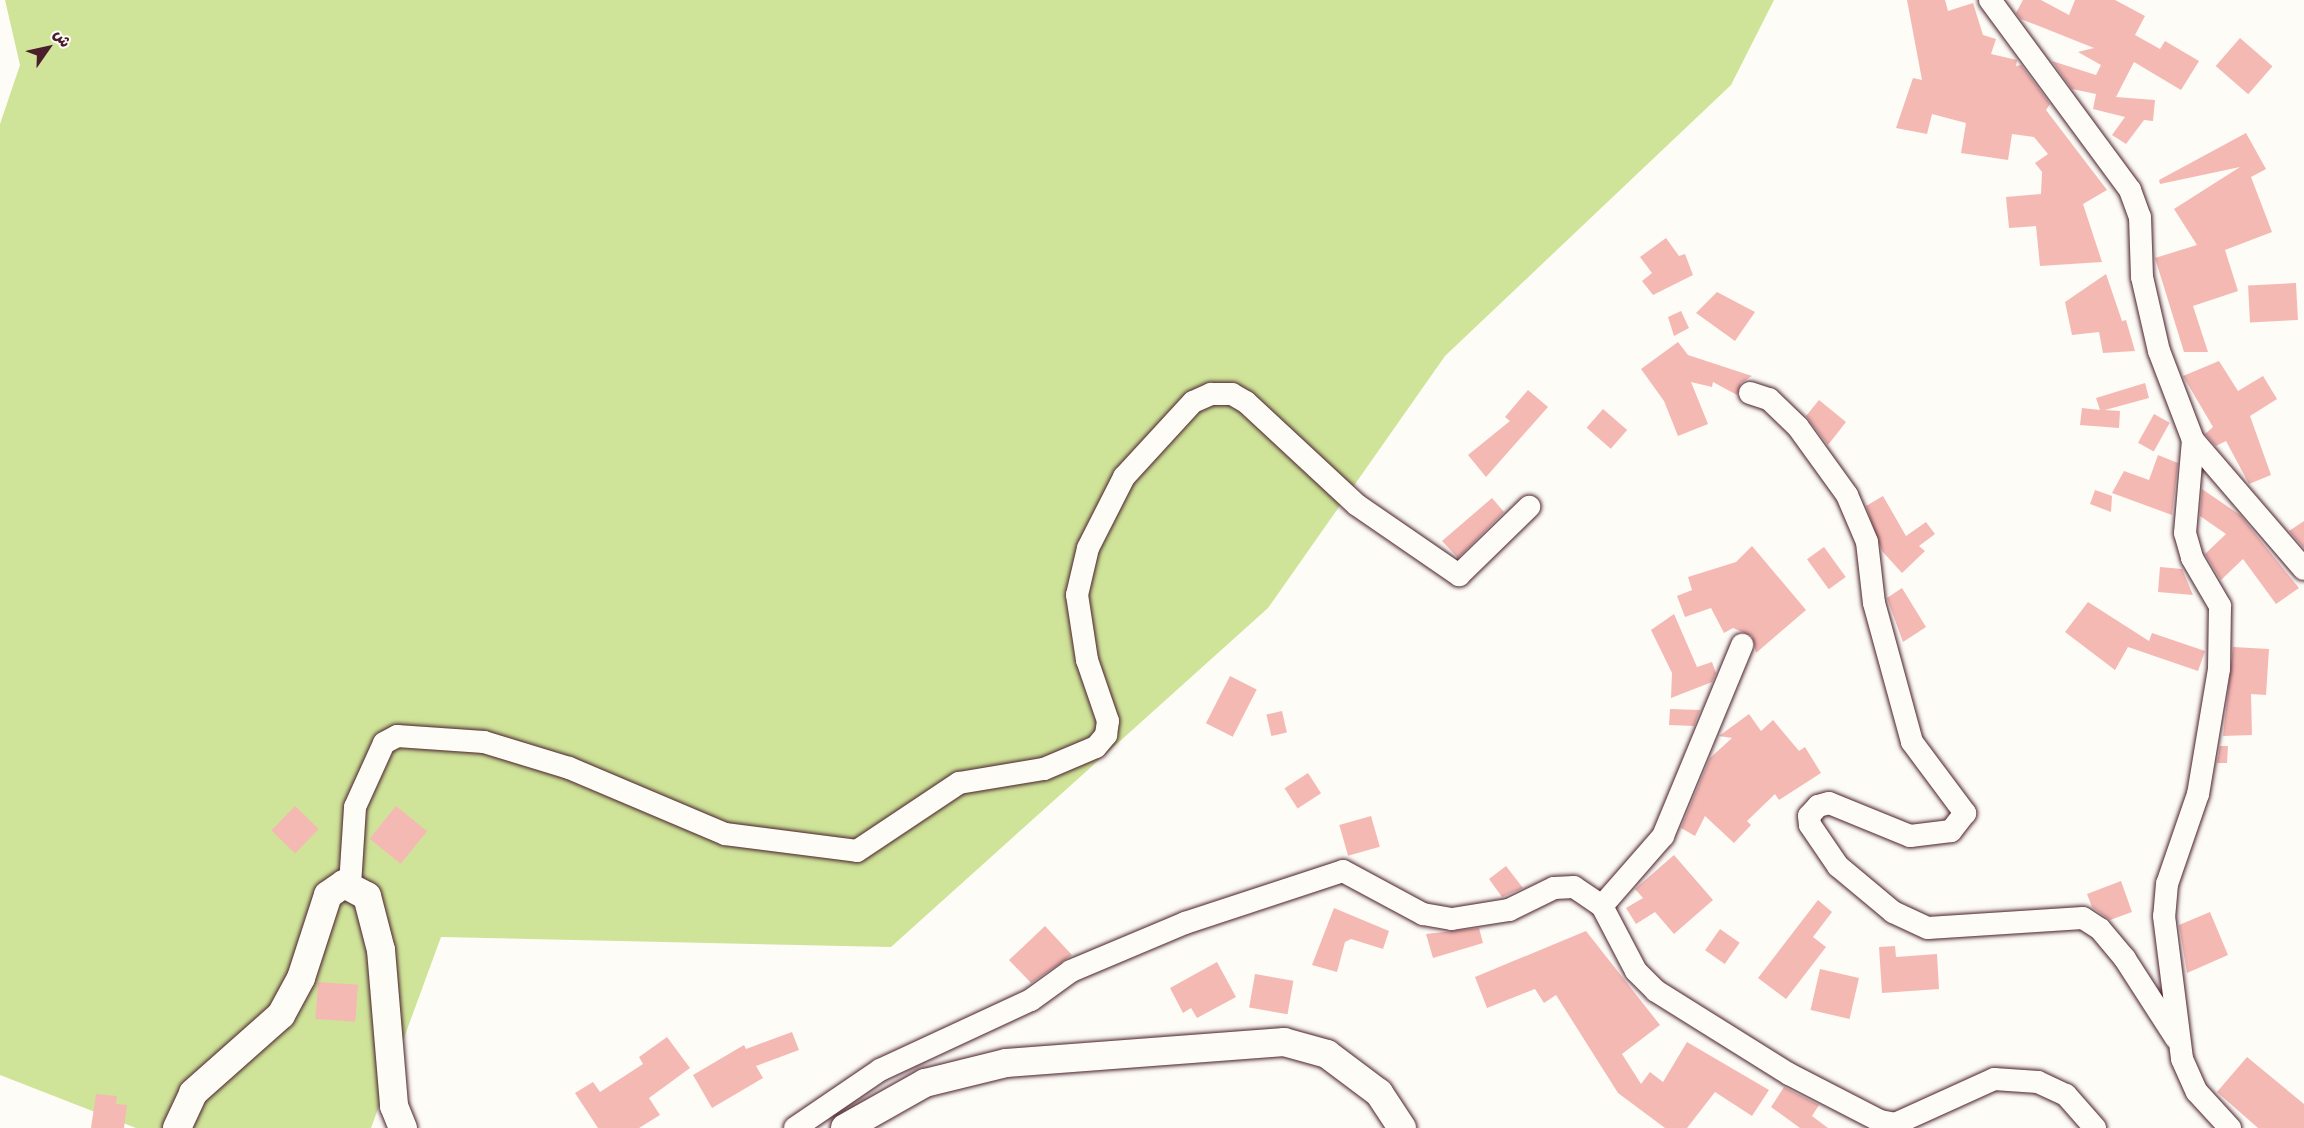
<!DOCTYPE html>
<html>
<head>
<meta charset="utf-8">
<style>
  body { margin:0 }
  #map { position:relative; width:2304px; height:1128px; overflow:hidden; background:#fdfcf7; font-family:Mali,"Playpen Sans Arabic",sans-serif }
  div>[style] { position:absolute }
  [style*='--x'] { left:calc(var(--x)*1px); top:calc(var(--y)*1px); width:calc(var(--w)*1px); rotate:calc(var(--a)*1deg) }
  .green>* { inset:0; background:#cfe499 }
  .building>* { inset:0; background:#f5b9b4; transform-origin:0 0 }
  .roads { filter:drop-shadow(0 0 2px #4a1f2b) drop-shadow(0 0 2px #4a1f2b) }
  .minor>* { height:22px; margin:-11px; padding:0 11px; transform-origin:11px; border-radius:11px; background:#fdfcf7 }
  .tertiary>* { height:28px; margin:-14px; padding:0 14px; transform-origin:14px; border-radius:14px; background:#fdfcf7 }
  span { translate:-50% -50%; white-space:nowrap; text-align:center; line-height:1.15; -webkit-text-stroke:4.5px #fdfcf7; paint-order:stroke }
  .north { position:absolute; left:18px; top:18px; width:60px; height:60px; -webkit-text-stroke:4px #fdfcf7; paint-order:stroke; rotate:56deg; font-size:16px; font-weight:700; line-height:24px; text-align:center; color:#4a1f2b }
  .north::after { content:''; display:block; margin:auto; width:21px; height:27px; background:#4a1f2b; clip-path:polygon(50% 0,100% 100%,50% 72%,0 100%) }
</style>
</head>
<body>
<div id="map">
  <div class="green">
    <div style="clip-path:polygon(5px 0,1774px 0,1731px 85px,1445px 356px,1268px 608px,891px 947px,441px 937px,371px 1128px,136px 1128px,0 1075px,0 124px,20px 65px)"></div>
  </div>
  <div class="building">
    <div style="clip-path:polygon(1907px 0,1945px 0,1948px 11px,1973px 3px,1983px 35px,1996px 39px,1991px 54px,2017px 60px,2016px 66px,2021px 65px,2050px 104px,2046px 110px,2107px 190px,2083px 204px,2102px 262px,2040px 266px,2036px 226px,2009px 228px,2006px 197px,2041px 194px,2042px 172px,2035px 163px,2048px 154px,2034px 137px,2012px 134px,2008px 160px,1961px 153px,1966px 123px,1932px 114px,1927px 134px,1896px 128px,1913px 78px,1922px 80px)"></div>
    <div style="clip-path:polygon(2023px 0,2041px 0,2069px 15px,2075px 0,2115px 0,2145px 16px,2135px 35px,2160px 49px,2165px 41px,2199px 61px,2181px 90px,2134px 62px,2116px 97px,2155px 100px,2153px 121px,2144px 120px,2126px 144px,2112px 135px,2125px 117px,2093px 109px,2096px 94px,2072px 89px,2052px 61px,2096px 75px,2101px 65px,2078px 52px,2094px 48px,2021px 19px,2016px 13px)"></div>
    <div style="left:2240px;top:38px;width:43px;height:37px;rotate:41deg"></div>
    <div style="clip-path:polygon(2246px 133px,2266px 169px,2251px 177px,2272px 232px,2225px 250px,2238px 291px,2193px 306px,2208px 352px,2184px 352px,2155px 258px,2197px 245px,2174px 209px,2240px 167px,2160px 184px,2159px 180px)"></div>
    <div style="clip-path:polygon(1666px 238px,1679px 256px,1685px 254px,1693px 275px,1653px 295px,1642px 281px,1652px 273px,1640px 257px)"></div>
    <div style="clip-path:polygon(2106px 274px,2122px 321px,2126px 320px,2135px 351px,2103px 353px,2099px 332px,2072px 335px,2065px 302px)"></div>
    <div style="left:2296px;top:283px;width:37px;height:48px;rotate:87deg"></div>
    <div style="clip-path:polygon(1717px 292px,1755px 312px,1735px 341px,1696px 313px)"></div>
    <div style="clip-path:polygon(1681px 311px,1689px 328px,1674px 336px,1668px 317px)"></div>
    <div style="clip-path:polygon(1678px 342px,1688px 355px,1752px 376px,1741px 383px,1737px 395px,1713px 382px,1712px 387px,1691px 382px,1708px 424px,1678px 436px,1664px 401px,1641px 369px)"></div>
    <div style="clip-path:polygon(2219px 361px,2238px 391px,2263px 376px,2277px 399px,2250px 416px,2271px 475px,2249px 484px,2226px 441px,2216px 446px,2205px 434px,2213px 427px,2183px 376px)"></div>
    <div style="clip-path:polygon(2145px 383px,2149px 398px,2105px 410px,2120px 411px,2119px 428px,2080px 425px,2082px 408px,2100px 410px,2096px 398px)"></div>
    <div style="clip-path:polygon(1528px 390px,1548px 407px,1486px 477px,1468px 455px,1510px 421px,1505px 417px)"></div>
    <div style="clip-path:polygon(1819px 400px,1846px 422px,1828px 445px,1806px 416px)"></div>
    <div style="left:1603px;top:409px;width:32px;height:25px;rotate:41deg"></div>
    <div style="left:2154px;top:414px;width:18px;height:33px;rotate:29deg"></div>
    <div style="clip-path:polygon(2158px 455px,2178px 463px,2172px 515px,2112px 493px,2124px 471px,2149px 480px)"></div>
    <div style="clip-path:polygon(2202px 489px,2240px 515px,2299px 588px,2276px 604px,2243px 559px,2221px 580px,2205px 554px,2226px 534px,2200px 516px)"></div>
    <div style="clip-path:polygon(2095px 490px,2112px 496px,2111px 512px,2090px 504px)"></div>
    <div style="clip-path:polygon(1883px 496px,1906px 536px,1926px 522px,1935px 534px,1919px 546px,1925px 551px,1902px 573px,1882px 551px,1866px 506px)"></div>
    <div style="clip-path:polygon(1492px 498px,1504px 512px,1458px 558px,1442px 541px)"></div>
    <div style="clip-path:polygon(2304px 521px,2304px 548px,2289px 531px)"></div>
    <div style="clip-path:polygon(1752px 546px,1806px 610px,1756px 653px,1752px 636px,1733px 628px,1724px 633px,1711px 608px,1685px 617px,1677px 596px,1692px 590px,1688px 577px,1736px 562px)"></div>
    <div style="left:1824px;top:547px;width:37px;height:21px;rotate:54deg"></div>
    <div style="clip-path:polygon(2160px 567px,2182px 569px,2193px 595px,2158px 592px)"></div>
    <div style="clip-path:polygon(1902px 588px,1926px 627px,1903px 642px,1887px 598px)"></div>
    <div style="clip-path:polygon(2088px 602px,2149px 641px,2152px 633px,2205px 651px,2198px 671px,2128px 647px,2115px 670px,2065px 632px)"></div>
    <div style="clip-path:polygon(1674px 614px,1697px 667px,1712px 662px,1716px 673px,1712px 682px,1671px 698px,1672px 673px,1651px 630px)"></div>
    <div style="clip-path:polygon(2233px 647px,2269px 649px,2266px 695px,2251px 694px,2252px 735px,2223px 736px)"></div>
    <div style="left:1230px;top:676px;width:30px;height:53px;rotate:27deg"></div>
    <div style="clip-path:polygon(1670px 709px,1700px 710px,1694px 726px,1669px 725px)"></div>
    <div style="left:1282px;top:711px;width:22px;height:16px;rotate:77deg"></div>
    <div style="clip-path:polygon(1749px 714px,1761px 731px,1773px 720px,1799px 751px,1805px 747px,1821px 773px,1779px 800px,1775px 794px,1747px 821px,1751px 825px,1734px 843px,1705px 816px,1695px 836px,1681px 828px,1710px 758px,1732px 738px,1719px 736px)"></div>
    <div style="clip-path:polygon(2220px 746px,2228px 746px,2227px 763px,2217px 763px)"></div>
    <div style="left:1308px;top:773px;width:24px;height:28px;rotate:57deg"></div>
    <div style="left:295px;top:806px;width:33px;height:34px;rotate:44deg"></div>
    <div style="left:396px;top:806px;width:40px;height:42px;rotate:39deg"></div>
    <div style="left:1371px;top:816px;width:32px;height:33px;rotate:74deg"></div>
    <div style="clip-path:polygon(1674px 855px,1713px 900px,1674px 934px,1655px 912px,1636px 924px,1626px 908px,1643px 898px,1635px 889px)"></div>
    <div style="clip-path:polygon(1506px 866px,1523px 888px,1502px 897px,1489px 879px)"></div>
    <div style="clip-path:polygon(2121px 881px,2132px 912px,2110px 920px,2092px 907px,2087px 894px)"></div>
    <div style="clip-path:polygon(1818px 900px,1832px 912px,1813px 937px,1826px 947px,1786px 999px,1758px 978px)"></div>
    <div style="clip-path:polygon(1334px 908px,1389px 931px,1383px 949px,1351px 939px,1345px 942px,1337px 972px,1312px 965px)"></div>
    <div style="clip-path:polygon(2210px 912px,2228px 955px,2187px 973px,2179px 925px)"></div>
    <div style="clip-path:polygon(1045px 926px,1072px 955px,1031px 983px,1009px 960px)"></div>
    <div style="clip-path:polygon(1479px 928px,1483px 943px,1433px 958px,1426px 934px)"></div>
    <div style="left:1720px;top:929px;width:24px;height:26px;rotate:35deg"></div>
    <div style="clip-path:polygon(1586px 931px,1660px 1025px,1622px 1054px,1641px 1084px,1650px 1072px,1663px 1082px,1687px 1042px,1769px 1090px,1752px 1116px,1715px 1092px,1687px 1128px,1665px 1128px,1618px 1093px,1556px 995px,1544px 1003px,1535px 989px,1487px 1008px,1475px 977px)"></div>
    <div style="clip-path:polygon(1895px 946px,1896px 957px,1937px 954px,1939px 989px,1882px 993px,1879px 947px)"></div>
    <div style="clip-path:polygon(1217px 962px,1236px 997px,1197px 1018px,1191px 1008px,1183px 1013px,1170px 988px)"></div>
    <div style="left:1820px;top:969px;width:40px;height:42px;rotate:13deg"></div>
    <div style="left:1255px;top:974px;width:39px;height:34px;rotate:10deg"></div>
    <div style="left:318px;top:982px;width:40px;height:37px;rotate:4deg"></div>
    <div style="clip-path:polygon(792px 1032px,799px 1050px,756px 1066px,763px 1078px,712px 1108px,693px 1075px,744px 1045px,746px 1049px)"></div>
    <div style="clip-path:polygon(667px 1037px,690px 1068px,649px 1098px,660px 1115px,639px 1128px,598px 1128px,575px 1093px,593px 1082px,600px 1092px,643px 1064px,639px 1057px)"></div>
    <div style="clip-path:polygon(2247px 1057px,2304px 1104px,2304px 1128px,2258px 1128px,2217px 1092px)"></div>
    <div style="clip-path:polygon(1784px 1087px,1819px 1105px,1812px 1116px,1828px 1128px,1800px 1128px,1771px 1107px)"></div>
    <div style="clip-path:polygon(96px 1094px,117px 1096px,116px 1104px,127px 1105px,124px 1128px,91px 1128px)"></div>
  </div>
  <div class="roads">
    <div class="minor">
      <div style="--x:1990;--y:0;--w:236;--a:53.6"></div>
      <div style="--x:2130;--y:190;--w:29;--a:70"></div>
      <div style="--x:2140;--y:217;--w:60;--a:88.1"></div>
      <div style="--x:2142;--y:277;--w:76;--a:77.1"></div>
      <div style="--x:2159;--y:351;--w:95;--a:69.1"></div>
      <div style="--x:2193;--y:440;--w:93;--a:94.9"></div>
      <div style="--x:2185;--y:533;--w:26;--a:74"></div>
      <div style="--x:2192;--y:558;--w:56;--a:59.7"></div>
      <div style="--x:2220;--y:606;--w:63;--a:90.9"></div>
      <div style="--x:2219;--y:669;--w:127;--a:99.5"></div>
      <div style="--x:2198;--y:794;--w:95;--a:109"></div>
      <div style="--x:2167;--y:884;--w:32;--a:95"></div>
      <div style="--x:2164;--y:916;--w:144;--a:82.8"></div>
      <div style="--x:2182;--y:1059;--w:36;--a:66"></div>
      <div style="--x:2197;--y:1092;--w:49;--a:47.5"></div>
      <div style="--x:1750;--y:393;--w:20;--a:18"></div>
      <div style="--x:1769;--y:399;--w:40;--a:44"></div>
      <div style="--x:1798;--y:427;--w:84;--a:54.2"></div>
      <div style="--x:1847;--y:495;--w:51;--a:66.9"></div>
      <div style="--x:1867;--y:542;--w:61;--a:83.5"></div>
      <div style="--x:1874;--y:603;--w:144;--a:74.7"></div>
      <div style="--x:1912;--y:742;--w:89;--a:53.3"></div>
      <div style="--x:1965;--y:813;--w:23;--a:128"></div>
      <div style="--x:1951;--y:831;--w:41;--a:173"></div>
      <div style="--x:1910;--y:836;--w:87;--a:-157.8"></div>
      <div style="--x:1829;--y:803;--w:11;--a:165"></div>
      <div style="--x:1818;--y:806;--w:13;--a:132"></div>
      <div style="--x:1809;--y:816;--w:9;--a:84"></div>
      <div style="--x:1810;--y:825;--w:50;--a:55.7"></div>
      <div style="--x:1838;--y:866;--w:72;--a:39.9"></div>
      <div style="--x:1893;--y:912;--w:38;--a:25"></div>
      <div style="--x:1928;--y:928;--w:155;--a:-3.7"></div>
      <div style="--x:2083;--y:918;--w:20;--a:33"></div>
      <div style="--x:2100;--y:929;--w:39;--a:50"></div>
      <div style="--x:2125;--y:959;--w:94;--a:57.2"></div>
      <div style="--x:2193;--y:440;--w:170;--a:49.3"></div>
      <div style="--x:350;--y:885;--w:78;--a:-86.3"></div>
      <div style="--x:355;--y:807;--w:70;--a:-65.6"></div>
      <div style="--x:384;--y:743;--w:15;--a:-28"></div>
      <div style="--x:397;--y:736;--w:87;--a:3.9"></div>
      <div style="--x:484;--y:742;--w:89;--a:17"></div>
      <div style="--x:569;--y:768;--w:169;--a:22.9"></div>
      <div style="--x:725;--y:834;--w:133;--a:7.3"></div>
      <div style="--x:857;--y:851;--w:123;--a:-33.7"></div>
      <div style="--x:959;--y:783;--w:86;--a:-9.4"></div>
      <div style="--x:1044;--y:769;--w:56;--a:-22.9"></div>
      <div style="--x:1096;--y:747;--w:16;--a:-50"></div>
      <div style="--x:1106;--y:735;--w:14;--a:-82"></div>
      <div style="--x:1108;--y:721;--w:65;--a:-109"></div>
      <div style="--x:1087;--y:660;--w:66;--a:-98.7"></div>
      <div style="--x:1077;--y:595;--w:48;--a:-76.8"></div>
      <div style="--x:1088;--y:548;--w:80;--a:-63.1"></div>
      <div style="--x:1124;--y:477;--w:102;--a:-47.4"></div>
      <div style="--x:1193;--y:402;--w:20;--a:-24"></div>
      <div style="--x:1211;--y:394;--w:21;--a:0"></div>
      <div style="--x:1232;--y:394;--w:16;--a:30"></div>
      <div style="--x:1246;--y:402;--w:151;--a:42.9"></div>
      <div style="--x:1357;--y:505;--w:124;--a:34.5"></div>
      <div style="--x:1459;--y:575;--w:98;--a:-44.2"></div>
      <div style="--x:1602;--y:906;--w:93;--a:-48.9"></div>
      <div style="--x:1663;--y:836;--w:207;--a:-67.5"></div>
      <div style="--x:795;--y:1128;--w:103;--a:-34.3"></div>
      <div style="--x:880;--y:1070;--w:166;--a:-24.9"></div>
      <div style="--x:1031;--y:1000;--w:49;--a:-35.9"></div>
      <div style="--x:1071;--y:971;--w:124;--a:-22.8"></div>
      <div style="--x:1185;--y:923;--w:166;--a:-18.2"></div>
      <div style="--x:1343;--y:871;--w:91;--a:28.3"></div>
      <div style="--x:1423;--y:914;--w:29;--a:10"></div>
      <div style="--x:1452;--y:919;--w:58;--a:-9"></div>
      <div style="--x:1509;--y:910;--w:50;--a:-26.1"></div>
      <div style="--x:1554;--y:888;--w:20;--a:-3"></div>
      <div style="--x:1574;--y:887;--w:34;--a:34"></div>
      <div style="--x:1602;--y:906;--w:73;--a:62.4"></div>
      <div style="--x:1636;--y:971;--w:28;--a:45"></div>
      <div style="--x:1656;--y:991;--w:157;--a:32"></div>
      <div style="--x:1789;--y:1074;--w:102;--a:27.3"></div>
      <div style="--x:1880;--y:1121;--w:15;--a:11"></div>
      <div style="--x:1895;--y:1124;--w:109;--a:-24.4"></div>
      <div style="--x:1994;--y:1079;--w:44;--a:3.9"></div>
      <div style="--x:2038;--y:1082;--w:31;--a:25"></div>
      <div style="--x:2066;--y:1095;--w:44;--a:48.7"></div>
    </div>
    <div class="tertiary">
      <div style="--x:177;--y:1128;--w:38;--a:-65"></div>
      <div style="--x:193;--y:1093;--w:118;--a:-41.6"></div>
      <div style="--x:281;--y:1015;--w:42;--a:-61.6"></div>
      <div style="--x:301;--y:978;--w:87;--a:-72"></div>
      <div style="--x:328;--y:895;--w:19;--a:-35"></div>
      <div style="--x:344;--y:884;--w:26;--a:28"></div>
      <div style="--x:367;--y:896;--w:56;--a:75.5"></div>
      <div style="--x:381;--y:950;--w:157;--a:85.2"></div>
      <div style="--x:394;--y:1106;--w:24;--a:68"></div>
      <div style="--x:845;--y:1128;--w:92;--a:-29.4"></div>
      <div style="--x:925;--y:1083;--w:83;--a:-13.9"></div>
      <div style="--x:1006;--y:1063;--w:279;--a:-4.3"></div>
      <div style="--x:1284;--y:1042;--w:45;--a:15.6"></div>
      <div style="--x:1327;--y:1054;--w:65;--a:36.9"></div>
      <div style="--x:1379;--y:1093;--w:42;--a:56.7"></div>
    </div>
  </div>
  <div class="north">ش</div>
</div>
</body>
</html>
